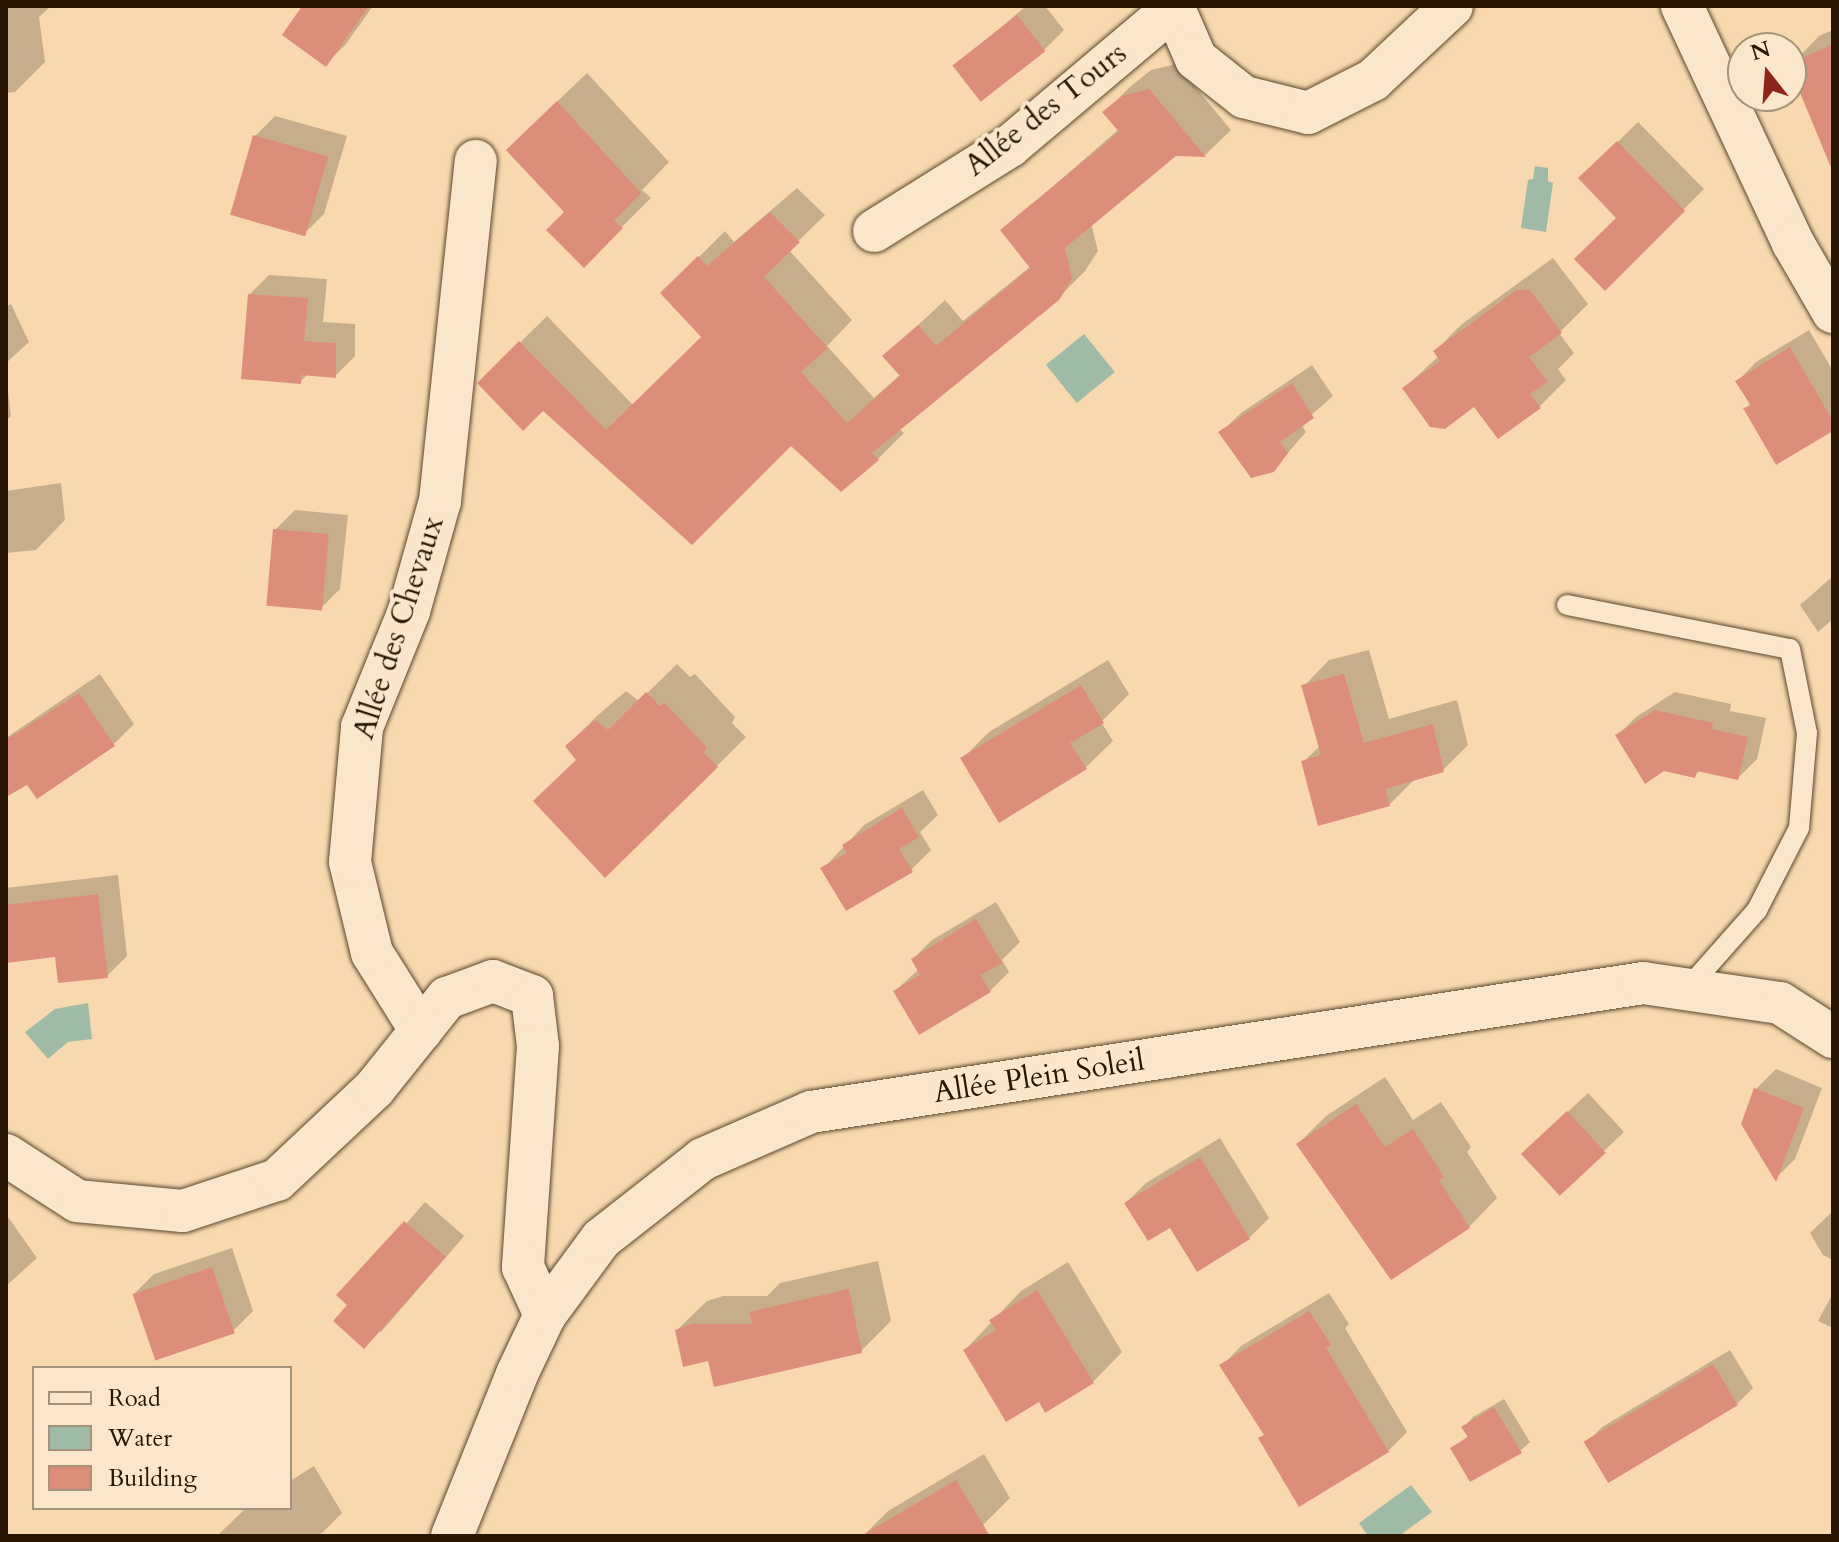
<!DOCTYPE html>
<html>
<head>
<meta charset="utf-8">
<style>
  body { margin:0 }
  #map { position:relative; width:1839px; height:1542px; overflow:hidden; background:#f8d9af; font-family:Cardo,serif }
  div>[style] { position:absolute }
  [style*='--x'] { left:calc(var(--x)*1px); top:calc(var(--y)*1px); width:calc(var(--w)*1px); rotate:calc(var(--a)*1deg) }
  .water>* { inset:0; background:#9fbba5; transform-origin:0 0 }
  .shadow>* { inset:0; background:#0003; transform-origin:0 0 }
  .building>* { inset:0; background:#dd8e7b; transform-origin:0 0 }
  .roads { filter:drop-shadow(0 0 2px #5c472d) drop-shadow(0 0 2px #5c472d) }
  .lane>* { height:20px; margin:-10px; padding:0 10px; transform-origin:10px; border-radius:10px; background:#fae6cb }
  .street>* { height:42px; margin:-21px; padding:0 21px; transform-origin:21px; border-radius:21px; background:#fae6cb }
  span { translate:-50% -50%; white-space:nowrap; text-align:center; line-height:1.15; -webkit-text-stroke:8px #fae6cb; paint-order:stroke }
  .street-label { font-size:30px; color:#281602 }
  .frame { position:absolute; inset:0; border:8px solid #281602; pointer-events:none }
  .legend { position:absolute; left:32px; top:1366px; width:260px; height:144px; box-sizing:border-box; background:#fae6cb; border:2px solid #a6937b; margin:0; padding:10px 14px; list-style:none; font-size:24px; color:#281602 }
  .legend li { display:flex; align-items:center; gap:16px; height:40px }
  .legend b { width:40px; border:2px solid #a6937b }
  .north { position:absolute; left:1727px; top:32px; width:80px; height:80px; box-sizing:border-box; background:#fae6cb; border:2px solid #a6937b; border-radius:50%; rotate:343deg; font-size:22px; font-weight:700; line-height:32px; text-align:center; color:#281602 }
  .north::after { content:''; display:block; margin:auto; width:28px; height:36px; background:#8f2418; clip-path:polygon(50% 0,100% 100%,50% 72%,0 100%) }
</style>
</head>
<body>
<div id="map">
  <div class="water">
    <div style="clip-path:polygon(1535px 166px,1548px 168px,1548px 181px,1553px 183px,1546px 232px,1521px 228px,1528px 180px,1533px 179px)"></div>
    <div style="left:1084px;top:334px;width:49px;height:49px;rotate:51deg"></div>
    <div style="clip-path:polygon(88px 1003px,92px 1039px,68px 1042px,48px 1059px,25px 1032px,55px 1009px)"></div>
    <div style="clip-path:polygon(1411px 1485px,1432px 1512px,1399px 1536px,1368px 1536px,1359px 1523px)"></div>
  </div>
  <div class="shadow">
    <div style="clip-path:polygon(6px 6px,51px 6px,39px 17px,45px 62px,15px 92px,6px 93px)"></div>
    <div style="clip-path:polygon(305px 6px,373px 6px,346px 44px,326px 64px)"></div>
    <div style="clip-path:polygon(1026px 6px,1045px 6px,1064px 30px,1044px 50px,956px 66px)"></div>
    <div style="clip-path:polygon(1833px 30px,1833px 166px,1791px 65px,1819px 36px)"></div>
    <div style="clip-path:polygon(1176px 64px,1231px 130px,1205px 155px,1175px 154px,1091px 223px,1098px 251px,1085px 271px,1058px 298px,899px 428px,904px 433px,878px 459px,791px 443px,692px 542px,543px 408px,480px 382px,547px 316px,634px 406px,704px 337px,663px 293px,725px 231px,734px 242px,797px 188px,825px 215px,789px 250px,852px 320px,827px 346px,874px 398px,901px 374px,885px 356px,945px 300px,963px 321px,1031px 266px,1003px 230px,1119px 129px,1105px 112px,1131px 86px,1151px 70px)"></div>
    <div style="clip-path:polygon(587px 73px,669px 162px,642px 190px,651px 198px,584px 265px,538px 120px)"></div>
    <div style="clip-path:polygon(275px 116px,347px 136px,324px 214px,304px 234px,255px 136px)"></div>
    <div style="clip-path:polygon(1638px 122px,1704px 189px,1605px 288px,1619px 217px,1581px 178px)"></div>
    <div style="clip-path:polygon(1553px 258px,1588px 304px,1559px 333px,1574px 353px,1558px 369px,1566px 380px,1539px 407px,1475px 404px,1404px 388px,1439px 356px,1435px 351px,1462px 324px)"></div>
    <div style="clip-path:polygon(269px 275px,327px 279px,323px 322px,355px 324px,355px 356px,335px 376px,308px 374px,300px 382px,250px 294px)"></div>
    <div style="clip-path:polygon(11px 304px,29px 342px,6px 363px,6px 307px)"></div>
    <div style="clip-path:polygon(1809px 330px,1833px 371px,1833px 428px,1745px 409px,1751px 403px,1738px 381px,1756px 362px)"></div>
    <div style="clip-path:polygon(1312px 365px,1333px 396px,1301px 424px,1306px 432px,1273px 470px,1221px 432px,1241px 413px)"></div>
    <div style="clip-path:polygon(6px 376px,11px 416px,6px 421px)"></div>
    <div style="clip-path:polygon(61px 483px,65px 520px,36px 550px,6px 553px,6px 491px)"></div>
    <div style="clip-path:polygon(295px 510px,348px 515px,340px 589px,320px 609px,275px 530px)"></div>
    <div style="clip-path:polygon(1833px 576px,1833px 619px,1818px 632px,1800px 605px)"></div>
    <div style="clip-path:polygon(1369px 650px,1389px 719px,1457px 700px,1468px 745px,1443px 770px,1415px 779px,1389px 805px,1303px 762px,1320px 746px,1304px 686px,1329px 660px)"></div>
    <div style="clip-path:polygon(1108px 660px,1129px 694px,1101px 722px,1113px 741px,1086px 767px,962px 759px,989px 732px)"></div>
    <div style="clip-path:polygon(677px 664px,690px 677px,695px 674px,735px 717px,732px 723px,746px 737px,717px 766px,578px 760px,567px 746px,597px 716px,626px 691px,639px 701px)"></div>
    <div style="clip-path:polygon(100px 674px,134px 724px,114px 744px,37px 797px,28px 782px,6px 772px,6px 738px)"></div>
    <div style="clip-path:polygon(1675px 692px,1731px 704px,1730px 711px,1766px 718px,1757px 759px,1738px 778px,1701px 770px,1694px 776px,1617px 736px,1636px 717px)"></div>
    <div style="clip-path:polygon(923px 790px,938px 815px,920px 832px,931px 850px,911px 870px,823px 869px,864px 825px)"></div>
    <div style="clip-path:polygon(118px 875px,127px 956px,107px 976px,56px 955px,6px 961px,6px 888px)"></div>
    <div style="clip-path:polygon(996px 902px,1020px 942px,1002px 960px,1009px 972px,990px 991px,895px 991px,919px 969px,913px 959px,932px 940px)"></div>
    <div style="clip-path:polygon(1776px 1069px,1822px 1088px,1795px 1159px,1776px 1178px,1756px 1089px)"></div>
    <div style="clip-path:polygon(1385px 1077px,1413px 1120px,1441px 1102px,1471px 1147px,1467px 1152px,1497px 1198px,1469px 1227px,1392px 1278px,1298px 1144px,1326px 1116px)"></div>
    <div style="clip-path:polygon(1588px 1093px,1624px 1132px,1560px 1193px,1543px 1135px)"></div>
    <div style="clip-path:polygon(1220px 1138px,1269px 1218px,1249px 1238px,1171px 1225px,1126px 1203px,1146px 1183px)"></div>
    <div style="left:425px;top:1202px;width:52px;height:127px;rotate:41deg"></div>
    <div style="clip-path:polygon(1833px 1211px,1833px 1260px,1823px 1255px,1810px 1233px)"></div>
    <div style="clip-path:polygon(8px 1217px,37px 1258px,6px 1286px,6px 1218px)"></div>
    <div style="clip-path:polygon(232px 1248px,253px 1311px,233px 1331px,134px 1294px,154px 1274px)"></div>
    <div style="clip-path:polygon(878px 1261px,891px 1321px,861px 1351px,709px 1359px,677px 1330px,707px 1301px,723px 1296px,767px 1296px,780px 1283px)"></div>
    <div style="clip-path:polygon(1068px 1262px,1122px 1352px,1093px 1382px,1040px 1399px,965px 1350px,1021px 1291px)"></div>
    <div style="clip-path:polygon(1329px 1293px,1349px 1324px,1345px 1328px,1407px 1432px,1388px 1451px,1266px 1433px,1222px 1366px,1241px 1346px)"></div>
    <div style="clip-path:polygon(1833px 1293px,1833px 1328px,1818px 1321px)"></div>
    <div style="clip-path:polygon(1730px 1350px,1753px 1388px,1737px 1404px,1608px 1481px,1586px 1443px,1602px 1427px)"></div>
    <div style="clip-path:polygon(1504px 1399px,1530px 1442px,1520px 1451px,1452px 1449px,1469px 1435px,1464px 1427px,1473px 1417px)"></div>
    <div style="clip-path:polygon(984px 1454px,1010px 1498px,983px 1525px,964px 1536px,863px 1536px,888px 1511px)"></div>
    <div style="clip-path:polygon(314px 1466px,342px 1513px,323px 1532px,316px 1536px,217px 1536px,246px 1508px,290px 1508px,290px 1481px)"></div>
  </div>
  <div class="building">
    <div style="clip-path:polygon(302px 6px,369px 6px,326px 67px,282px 35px)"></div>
    <div style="left:1017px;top:15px;width:46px;height:82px;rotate:52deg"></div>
    <div style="clip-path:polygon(1833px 44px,1833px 170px,1832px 170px,1791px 71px,1791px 63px)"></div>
    <div style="clip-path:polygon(1149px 89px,1206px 157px,1176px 156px,1065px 248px,1072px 279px,1059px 300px,872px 453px,879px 460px,841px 492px,791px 446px,692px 545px,543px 411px,523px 431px,477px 383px,519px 341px,606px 430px,701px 337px,660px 293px,698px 256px,707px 266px,770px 212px,800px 242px,764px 277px,828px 348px,801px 372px,847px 423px,900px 376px,882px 356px,918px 325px,936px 346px,1030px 268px,1000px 230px,1119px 132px,1102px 112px,1122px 96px)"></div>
    <div style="clip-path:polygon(557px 101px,641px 193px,614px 221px,623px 228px,584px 268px,546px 230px,564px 212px,506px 150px)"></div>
    <div style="left:253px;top:135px;width:78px;height:83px;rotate:16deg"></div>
    <div style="clip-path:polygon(1617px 141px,1685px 211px,1605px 291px,1574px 259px,1616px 218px,1578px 178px)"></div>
    <div style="clip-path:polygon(1517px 290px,1530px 290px,1562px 333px,1529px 357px,1548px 382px,1530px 394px,1541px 408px,1498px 439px,1474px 407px,1445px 429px,1430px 427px,1402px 388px,1440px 361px,1433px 351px)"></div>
    <div style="clip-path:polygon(248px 294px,308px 298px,304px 341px,336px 343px,336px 378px,301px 375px,301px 384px,241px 379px)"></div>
    <div style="clip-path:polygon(1790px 347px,1833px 421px,1833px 431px,1776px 465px,1743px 408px,1751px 406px,1735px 381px)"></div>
    <div style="clip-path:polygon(1292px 383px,1314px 418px,1280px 442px,1288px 453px,1274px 472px,1251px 478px,1218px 432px)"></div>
    <div style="left:273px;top:529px;width:56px;height:77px;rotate:5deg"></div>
    <div style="clip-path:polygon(1344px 674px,1364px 743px,1433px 724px,1444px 772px,1385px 789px,1390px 806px,1318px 826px,1301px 761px,1321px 755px,1301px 685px)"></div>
    <div style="clip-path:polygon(1081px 685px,1104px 723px,1070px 743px,1087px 769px,999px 823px,960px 758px)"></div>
    <div style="clip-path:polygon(646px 692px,660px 706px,665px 703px,707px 748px,704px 753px,718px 767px,605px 878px,533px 801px,576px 760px,565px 746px,595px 720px,608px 730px)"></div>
    <div style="clip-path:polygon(79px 693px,115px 746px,37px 799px,27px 785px,6px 797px,6px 740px)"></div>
    <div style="clip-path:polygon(1655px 710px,1713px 723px,1712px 729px,1748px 737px,1738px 780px,1697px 771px,1695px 778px,1664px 771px,1645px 784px,1615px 735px)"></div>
    <div style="clip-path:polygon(902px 808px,919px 837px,899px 849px,913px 872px,846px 911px,820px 868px,847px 853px,842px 845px)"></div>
    <div style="clip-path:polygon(98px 894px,108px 978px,58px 983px,55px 957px,6px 963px,6px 905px)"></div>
    <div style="clip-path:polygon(976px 919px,1002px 963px,980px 975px,991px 992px,919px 1035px,893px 991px,920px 975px,911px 959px)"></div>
    <div style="clip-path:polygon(1754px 1088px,1804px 1108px,1776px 1182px,1741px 1124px)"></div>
    <div style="clip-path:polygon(1356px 1104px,1385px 1147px,1413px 1129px,1444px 1177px,1439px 1181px,1470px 1228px,1391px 1280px,1296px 1144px)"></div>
    <div style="left:1567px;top:1111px;width:57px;height:63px;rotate:47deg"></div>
    <div style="clip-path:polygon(1200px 1157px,1250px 1239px,1197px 1272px,1170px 1228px,1148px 1241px,1124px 1203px)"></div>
    <div style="clip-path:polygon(404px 1221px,446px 1257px,364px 1349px,333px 1321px,347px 1305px,336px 1295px)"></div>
    <div style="left:212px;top:1267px;width:70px;height:84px;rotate:71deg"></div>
    <div style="clip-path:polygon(849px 1289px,862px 1353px,714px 1387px,708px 1361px,683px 1367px,675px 1330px,692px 1324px,752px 1324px,749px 1312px)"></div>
    <div style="clip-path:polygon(1037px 1290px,1094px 1383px,1045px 1413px,1039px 1402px,1006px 1422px,963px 1350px,996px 1330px,989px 1320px)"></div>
    <div style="clip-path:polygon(1309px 1311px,1331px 1345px,1326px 1348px,1389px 1452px,1299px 1507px,1258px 1438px,1264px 1435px,1219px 1365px)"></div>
    <div style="left:1713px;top:1364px;width:48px;height:151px;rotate:59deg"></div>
    <div style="clip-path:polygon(1494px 1407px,1522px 1453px,1470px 1482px,1450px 1448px,1468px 1437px,1461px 1427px)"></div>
    <div style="clip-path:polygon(956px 1480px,990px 1536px,861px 1536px)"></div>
  </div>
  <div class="roads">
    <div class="lane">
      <div style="--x:1567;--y:605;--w:227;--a:11.2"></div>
      <div style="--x:1790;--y:649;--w:86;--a:78.6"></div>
      <div style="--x:1807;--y:733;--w:95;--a:94.8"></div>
      <div style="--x:1799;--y:828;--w:92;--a:117.1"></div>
      <div style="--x:1757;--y:910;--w:106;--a:131.5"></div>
    </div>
    <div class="street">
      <div style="--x:1173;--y:6;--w:58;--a:66.5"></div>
      <div style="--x:1196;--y:59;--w:61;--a:38.4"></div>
      <div style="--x:1244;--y:97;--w:66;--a:14"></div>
      <div style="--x:1308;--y:113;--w:73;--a:-26.9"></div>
      <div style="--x:1373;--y:80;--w:108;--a:-43.1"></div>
      <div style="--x:1682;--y:6;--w:262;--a:64.9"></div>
      <div style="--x:1793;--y:243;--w:80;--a:59.9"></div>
      <div style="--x:874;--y:231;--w:160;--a:-32"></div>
      <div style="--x:1010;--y:146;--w:214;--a:-40.1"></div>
      <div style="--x:421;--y:1031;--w:92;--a:-122.1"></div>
      <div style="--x:372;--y:953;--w:94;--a:-103.6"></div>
      <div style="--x:350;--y:862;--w:136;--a:-84.9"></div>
      <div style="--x:362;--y:727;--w:125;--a:-67.9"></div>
      <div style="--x:409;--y:611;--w:114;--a:-74.3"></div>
      <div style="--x:440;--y:501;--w:342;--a:-84"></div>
      <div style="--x:6;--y:1155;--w:85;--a:32.9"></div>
      <div style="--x:77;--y:1201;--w:106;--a:5.4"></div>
      <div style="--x:183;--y:1211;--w:99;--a:-18.3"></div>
      <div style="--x:277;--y:1180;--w:133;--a:-43.2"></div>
      <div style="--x:374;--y:1089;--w:117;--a:-51.3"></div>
      <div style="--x:447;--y:998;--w:49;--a:-20.3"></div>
      <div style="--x:493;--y:981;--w:42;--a:21"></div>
      <div style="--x:532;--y:996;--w:50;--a:83.2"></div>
      <div style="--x:538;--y:1046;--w:222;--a:93.9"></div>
      <div style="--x:523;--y:1267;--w:53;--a:65.4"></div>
      <div style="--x:452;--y:1536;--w:175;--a:-68.1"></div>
      <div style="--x:517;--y:1374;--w:65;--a:-64.6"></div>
      <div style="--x:545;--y:1315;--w:94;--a:-53.6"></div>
      <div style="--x:601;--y:1239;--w:130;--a:-38.1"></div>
      <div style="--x:703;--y:1159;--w:118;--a:-23.5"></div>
      <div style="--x:811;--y:1112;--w:842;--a:-8.81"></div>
      <div style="--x:1643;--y:983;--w:138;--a:8.3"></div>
      <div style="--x:1780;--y:1003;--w:63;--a:32.7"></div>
    </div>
  </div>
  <div class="street-label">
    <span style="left:1046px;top:110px;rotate:-38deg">Allée des Tours</span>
    <span style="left:399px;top:628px;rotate:-72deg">Allée des Chevaux</span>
    <span style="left:1039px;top:1077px;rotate:-9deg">Allée Plein Soleil</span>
  </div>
  <div class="frame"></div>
  <ul class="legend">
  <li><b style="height:10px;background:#fae6cb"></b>Road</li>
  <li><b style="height:22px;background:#9fbba5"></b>Water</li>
  <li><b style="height:22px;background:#dd8e7b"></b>Building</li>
  </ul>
  <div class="north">N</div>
</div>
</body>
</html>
